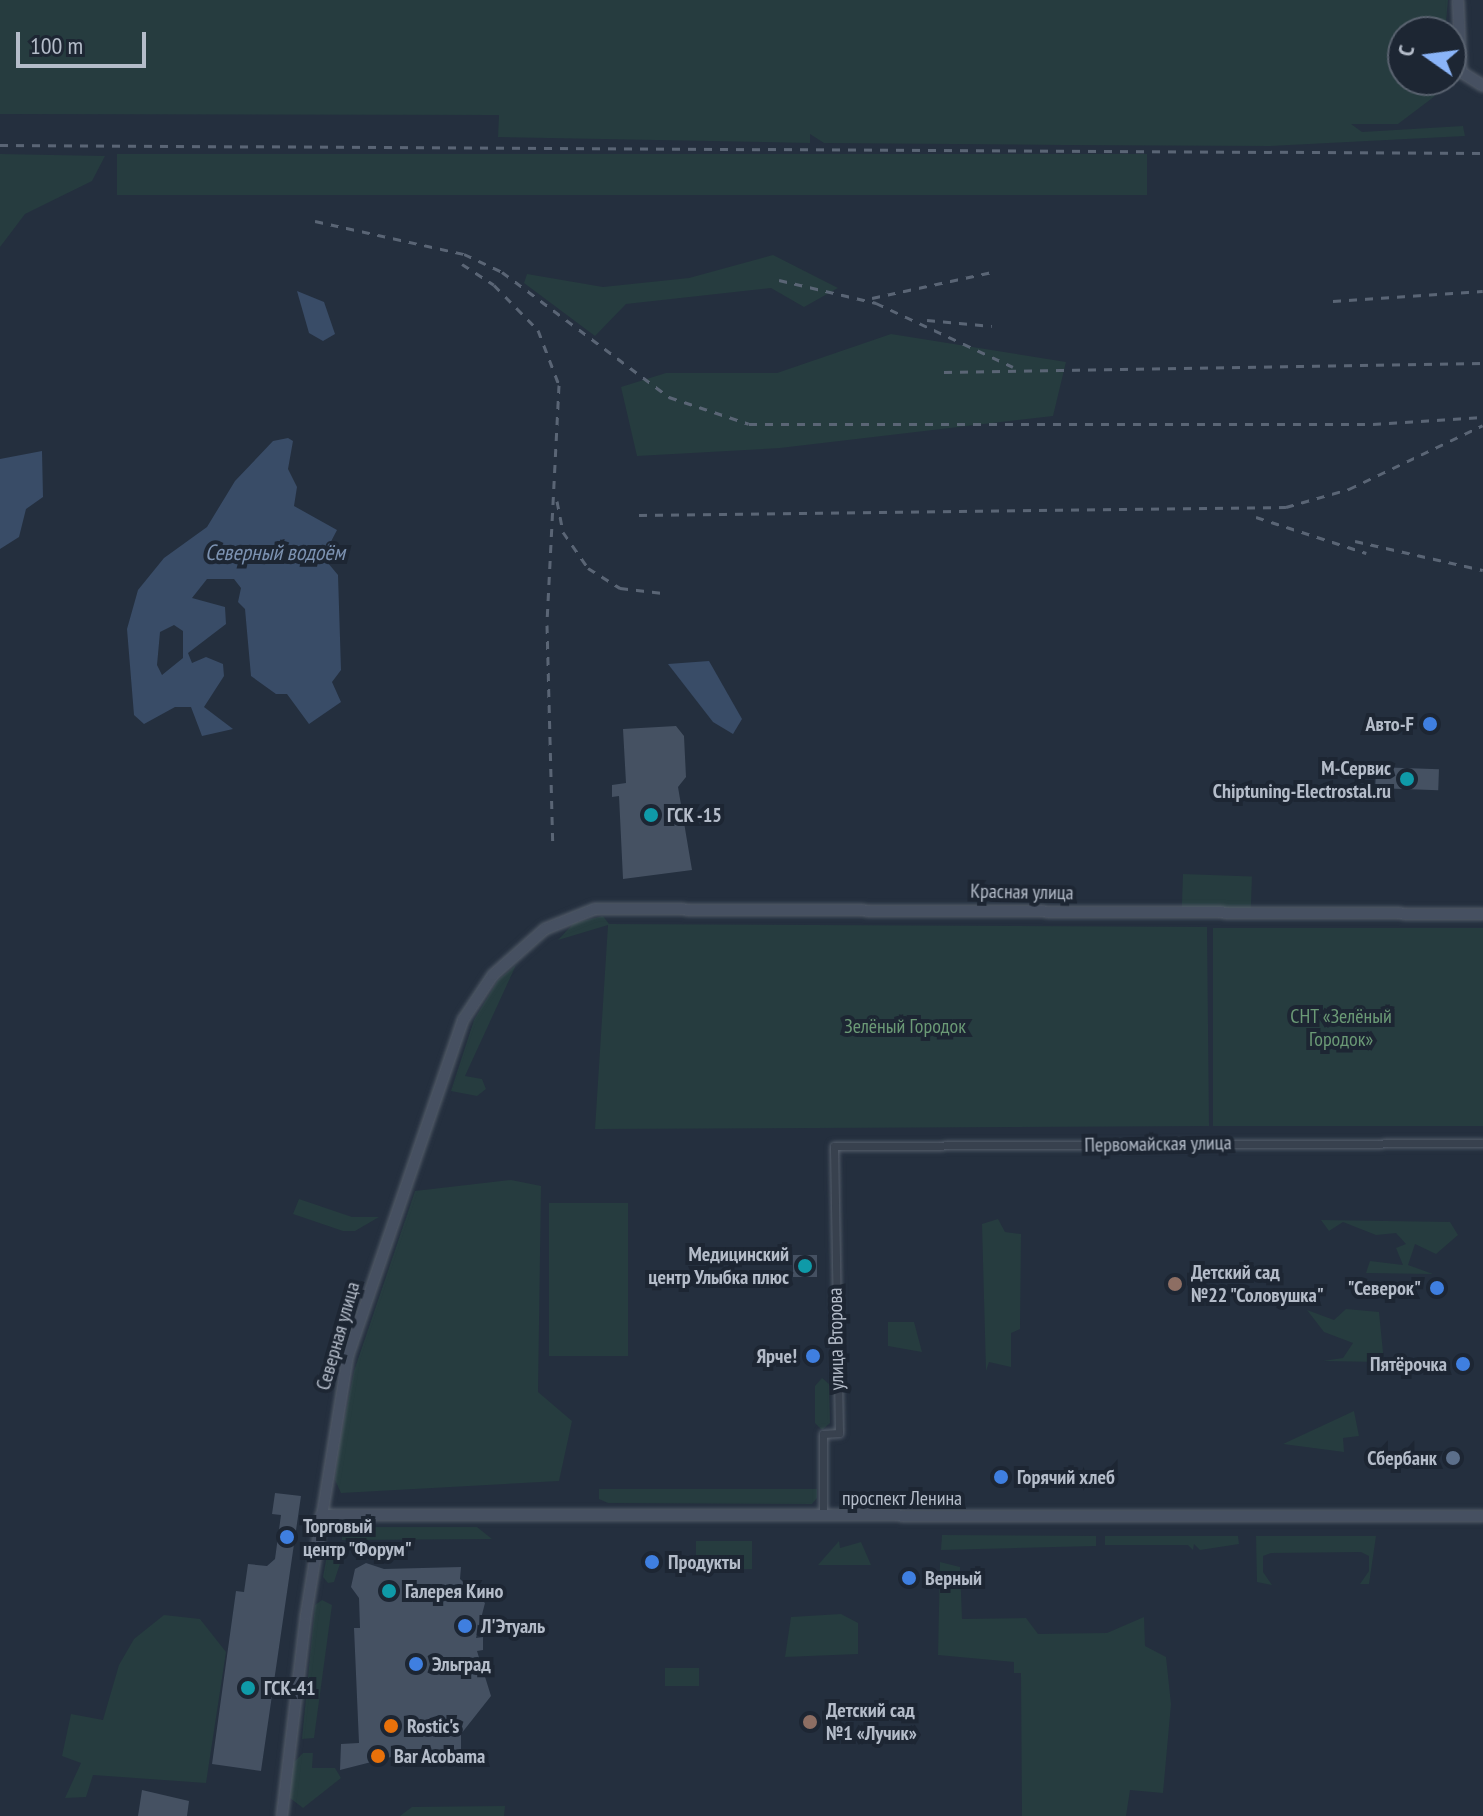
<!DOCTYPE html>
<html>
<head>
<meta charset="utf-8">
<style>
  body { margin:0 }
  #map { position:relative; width:1483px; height:1816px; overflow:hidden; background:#242f3e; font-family:"PT Sans Narrow",sans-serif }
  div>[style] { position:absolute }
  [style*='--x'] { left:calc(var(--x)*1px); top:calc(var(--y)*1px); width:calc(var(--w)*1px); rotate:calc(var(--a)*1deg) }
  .green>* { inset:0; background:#263c3f; transform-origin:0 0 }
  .water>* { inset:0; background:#394c67 }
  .building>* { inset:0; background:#455162; transform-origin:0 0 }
  .roads { filter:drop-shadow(0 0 2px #565f6c) drop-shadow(0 0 2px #565f6c) }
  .street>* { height:7px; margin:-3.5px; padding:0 3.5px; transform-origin:3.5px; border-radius:3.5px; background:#38414e }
  .secondary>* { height:10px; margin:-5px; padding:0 5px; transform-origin:5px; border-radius:5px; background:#465061 }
  .rail>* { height:3px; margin-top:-1.5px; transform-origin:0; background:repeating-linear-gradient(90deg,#5a6575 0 8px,transparent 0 16px) }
  .dots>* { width:22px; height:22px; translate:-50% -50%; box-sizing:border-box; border:4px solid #1d2633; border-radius:50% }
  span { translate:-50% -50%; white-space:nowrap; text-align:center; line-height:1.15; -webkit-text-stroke:8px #1d2633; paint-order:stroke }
  .poi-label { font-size:20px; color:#b4bcc9; font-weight:700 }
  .right { translate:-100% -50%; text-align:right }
  .left { translate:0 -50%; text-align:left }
  .street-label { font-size:20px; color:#b4bcc9 }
  .park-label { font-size:20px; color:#6b9a76 }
  .water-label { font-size:22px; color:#7c92b1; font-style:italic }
  .north { position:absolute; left:1387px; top:16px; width:80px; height:80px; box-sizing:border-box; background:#1d2633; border:2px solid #59626f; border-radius:50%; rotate:284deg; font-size:22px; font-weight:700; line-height:32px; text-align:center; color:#b4bcc9 }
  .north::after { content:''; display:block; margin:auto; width:28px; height:36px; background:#8ab4f8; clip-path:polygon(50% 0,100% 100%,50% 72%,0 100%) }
  .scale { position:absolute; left:16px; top:32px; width:130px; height:36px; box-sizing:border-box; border:4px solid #b4bcc9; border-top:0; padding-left:10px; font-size:24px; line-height:28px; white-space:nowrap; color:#b4bcc9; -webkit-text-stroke:6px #1d2633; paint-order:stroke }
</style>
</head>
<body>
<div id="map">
  <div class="green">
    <div style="clip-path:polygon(0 0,1448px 0,1445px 32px,1403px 32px,1403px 80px,1440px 80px,1435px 96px,1398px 124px,1351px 124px,1362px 132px,1463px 126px,1465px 136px,1270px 146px,1064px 145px,824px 143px,810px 134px,810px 143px,498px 137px,499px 115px,0 114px)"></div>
    <div style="clip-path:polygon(0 154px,105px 156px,92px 181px,25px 214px,0 247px)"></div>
    <div style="left:117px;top:154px;width:1030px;height:41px"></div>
    <div style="clip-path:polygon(773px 255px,838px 288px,804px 307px,771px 288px,626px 304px,595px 336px,524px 283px,527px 274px,603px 287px,689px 278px)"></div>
    <div style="clip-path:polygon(891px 334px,1066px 362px,1053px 416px,780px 448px,637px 456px,621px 387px,666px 373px,777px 373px)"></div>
    <div style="left:1183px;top:874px;width:69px;height:34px;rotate:2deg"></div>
    <div style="clip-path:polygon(603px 916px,609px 924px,1207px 927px,1209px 1126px,595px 1129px,608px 925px,558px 940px,574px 923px)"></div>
    <div style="left:1213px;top:928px;width:270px;height:198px"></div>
    <div style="clip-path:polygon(516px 965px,465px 1076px,482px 1079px,486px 1089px,477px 1096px,451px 1091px,474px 1020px,498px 980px)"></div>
    <div style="clip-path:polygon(511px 1180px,541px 1186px,538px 1392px,572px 1421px,559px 1481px,341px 1493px,335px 1480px,339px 1447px,354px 1371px,415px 1191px)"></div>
    <div style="clip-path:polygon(299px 1199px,352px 1217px,379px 1217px,355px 1231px,343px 1231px,293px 1214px)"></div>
    <div style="left:549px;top:1203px;width:79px;height:153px"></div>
    <div style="clip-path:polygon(998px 1219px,1005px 1232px,1021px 1234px,1020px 1329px,1011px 1333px,1011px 1367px,989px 1362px,986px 1371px,982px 1224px)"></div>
    <div style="clip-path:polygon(1321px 1220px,1450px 1222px,1458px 1235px,1436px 1254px,1415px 1244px,1408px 1265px,1433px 1274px,1366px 1273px,1370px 1261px,1403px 1265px,1396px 1248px,1406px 1244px,1396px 1233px,1376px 1235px,1343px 1222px,1329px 1231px)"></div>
    <div style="clip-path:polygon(1346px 1309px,1379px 1312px,1384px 1362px,1323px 1361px,1343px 1358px,1353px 1343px,1324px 1332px,1307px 1310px,1334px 1320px)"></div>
    <div style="clip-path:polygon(888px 1322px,914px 1322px,922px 1352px,888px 1346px)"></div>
    <div style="clip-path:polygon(822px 1378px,829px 1384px,830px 1423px,822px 1430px,815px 1423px,815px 1386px)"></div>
    <div style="clip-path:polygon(1354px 1411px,1359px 1436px,1343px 1438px,1344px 1452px,1283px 1444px)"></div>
    <div style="clip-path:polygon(599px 1489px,817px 1489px,817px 1498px,812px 1504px,608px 1503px,599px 1499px)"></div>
    <div style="clip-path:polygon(342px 1527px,477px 1527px,492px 1539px,342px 1540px)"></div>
    <div style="clip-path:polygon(942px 1535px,1096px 1536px,1096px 1546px,941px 1550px)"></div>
    <div style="clip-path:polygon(1105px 1536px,1238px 1536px,1239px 1544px,1200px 1550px,1194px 1544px,1193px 1550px,1188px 1545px,1105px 1545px)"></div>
    <div style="clip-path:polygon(1376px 1536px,1369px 1584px,1360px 1584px,1369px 1571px,1369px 1556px,1361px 1552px,1271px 1553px,1263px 1556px,1263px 1572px,1272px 1585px,1257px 1582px,1256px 1536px)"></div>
    <div style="left:752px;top:1541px;width:28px;height:56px;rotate:90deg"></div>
    <div style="clip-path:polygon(839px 1541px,840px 1548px,861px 1542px,871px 1565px,818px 1565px)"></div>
    <div style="clip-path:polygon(329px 1544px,382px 1544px,345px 1548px,334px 1582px,328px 1583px,323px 1577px)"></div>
    <div style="clip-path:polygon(940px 1562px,960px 1567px,962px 1619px,1026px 1618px,1038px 1634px,1107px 1633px,1144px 1617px,1145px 1646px,1166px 1657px,1171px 1704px,1163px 1793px,1130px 1790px,1126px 1816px,1022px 1816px,1021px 1673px,1014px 1673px,1014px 1662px,938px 1655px)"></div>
    <div style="clip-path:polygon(322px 1600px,332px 1605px,314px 1738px,302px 1739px,315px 1605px)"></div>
    <div style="clip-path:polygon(841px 1614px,858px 1623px,858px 1654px,785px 1657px,791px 1617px)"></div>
    <div style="clip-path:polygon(164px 1615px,200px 1619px,226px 1652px,206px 1783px,93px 1775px,86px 1797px,65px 1798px,81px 1763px,62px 1756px,71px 1714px,103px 1720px,119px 1665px,134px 1639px)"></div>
    <div style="left:665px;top:1668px;width:34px;height:18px"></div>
    <div style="clip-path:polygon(303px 1753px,313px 1753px,312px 1768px,335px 1768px,341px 1778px,303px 1808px,290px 1798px,291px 1765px)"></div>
    <div style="clip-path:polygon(505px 1806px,504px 1816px,400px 1816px,412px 1807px)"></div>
  </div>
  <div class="water">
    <div style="clip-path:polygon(297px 291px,324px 302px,335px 334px,323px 341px,309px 333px)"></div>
    <div style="clip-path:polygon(evenodd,288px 438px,293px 441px,288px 469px,297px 487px,294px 506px,337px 530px,323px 557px,338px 575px,341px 670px,332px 682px,341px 702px,309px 724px,287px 694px,276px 694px,251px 676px,245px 609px,238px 602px,241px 588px,234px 579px,207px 579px,192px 598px,225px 607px,226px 624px,188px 653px,192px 663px,206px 657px,223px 664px,224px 676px,204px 707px,233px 729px,202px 736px,191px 707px,175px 707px,144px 724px,134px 715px,127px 629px,138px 590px,164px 558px,207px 527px,235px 481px,273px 441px,288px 438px,174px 625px,183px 631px,183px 658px,162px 675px,157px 665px,160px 632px,174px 625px)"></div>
    <div style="clip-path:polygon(42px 451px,43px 497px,26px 509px,19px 537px,0 549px,0 459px)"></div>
    <div style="clip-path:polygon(709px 661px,742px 719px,733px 734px,713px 722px,668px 664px)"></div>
  </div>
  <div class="building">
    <div style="clip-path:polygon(676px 726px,684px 736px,686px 777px,678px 787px,692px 870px,623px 879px,619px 796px,612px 797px,612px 785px,626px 783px,623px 729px)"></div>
    <div style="left:1376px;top:767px;width:63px;height:21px;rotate:2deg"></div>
    <div style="left:817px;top:1255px;width:22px;height:24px;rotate:90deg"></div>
    <div style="clip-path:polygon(275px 1493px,301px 1496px,261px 1771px,212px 1764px,236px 1591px,244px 1592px,248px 1564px,267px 1566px,275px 1559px,281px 1515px,272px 1514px)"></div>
    <div style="clip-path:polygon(366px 1563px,384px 1569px,461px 1567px,460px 1579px,485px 1603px,476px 1638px,483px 1637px,483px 1650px,477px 1651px,491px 1696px,461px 1734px,461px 1757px,391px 1757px,340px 1770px,341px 1744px,359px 1743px,354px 1628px,360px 1628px,359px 1598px,351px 1587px,355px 1569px)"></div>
    <div style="clip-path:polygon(142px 1790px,189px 1801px,187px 1816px,138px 1816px)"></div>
  </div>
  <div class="roads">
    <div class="street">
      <div style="--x:823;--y:1516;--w:82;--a:-90"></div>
      <div style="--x:823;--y:1434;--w:16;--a:-4"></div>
      <div style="--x:839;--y:1433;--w:287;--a:-91"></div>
      <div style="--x:834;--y:1146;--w:649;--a:-0.26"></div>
    </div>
    <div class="secondary">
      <div style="--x:1458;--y:0;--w:72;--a:87.6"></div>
      <div style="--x:1461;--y:72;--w:26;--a:32"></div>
      <div style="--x:321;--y:1515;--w:1162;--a:0.05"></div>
      <div style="--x:282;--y:1816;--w:202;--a:-83.2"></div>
      <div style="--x:306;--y:1615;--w:262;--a:-80.8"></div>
      <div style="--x:348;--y:1356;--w:355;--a:-71.1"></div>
      <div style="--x:463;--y:1020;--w:54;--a:-56.3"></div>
      <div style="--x:493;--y:975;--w:69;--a:-41.5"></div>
      <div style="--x:545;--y:929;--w:54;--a:-21.8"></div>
      <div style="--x:595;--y:909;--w:888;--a:0.32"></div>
    </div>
  </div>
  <div class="rail">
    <div style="--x:0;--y:145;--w:1483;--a:0.31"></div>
    <div style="--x:315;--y:221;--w:153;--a:12.5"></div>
    <div style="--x:464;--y:254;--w:42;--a:25.3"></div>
    <div style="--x:502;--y:272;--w:209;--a:36.8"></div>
    <div style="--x:669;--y:397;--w:84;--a:18.6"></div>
    <div style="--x:749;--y:424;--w:624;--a:0"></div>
    <div style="--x:1373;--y:424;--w:110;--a:-3.6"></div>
    <div style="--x:462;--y:264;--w:38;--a:33"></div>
    <div style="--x:494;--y:285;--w:63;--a:45.6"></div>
    <div style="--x:538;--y:330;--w:59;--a:69.1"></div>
    <div style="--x:559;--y:385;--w:240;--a:92.9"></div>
    <div style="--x:547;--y:625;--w:223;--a:88.5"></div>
    <div style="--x:779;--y:280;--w:100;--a:13.3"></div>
    <div style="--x:876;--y:303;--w:151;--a:25"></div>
    <div style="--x:872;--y:298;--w:123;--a:-12.2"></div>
    <div style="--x:1333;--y:301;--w:150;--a:-3.8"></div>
    <div style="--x:927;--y:320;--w:65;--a:5.3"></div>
    <div style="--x:944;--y:372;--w:539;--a:-0.96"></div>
    <div style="--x:557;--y:501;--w:32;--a:79"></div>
    <div style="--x:563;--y:532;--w:44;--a:55.2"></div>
    <div style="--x:588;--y:568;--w:38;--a:32"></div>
    <div style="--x:620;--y:588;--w:43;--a:6.6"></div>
    <div style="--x:639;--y:515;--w:647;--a:-0.71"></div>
    <div style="--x:1286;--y:507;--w:66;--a:-15.9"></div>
    <div style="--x:1349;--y:489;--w:148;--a:-25.5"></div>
    <div style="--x:1256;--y:517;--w:116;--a:18.1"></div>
    <div style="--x:1355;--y:541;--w:131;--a:12.8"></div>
  </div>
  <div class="dots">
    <div style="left:1430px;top:724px;background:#3f7fe0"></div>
    <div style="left:1407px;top:779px;background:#0f9aa8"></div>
    <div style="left:651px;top:815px;background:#0f9aa8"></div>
    <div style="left:805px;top:1266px;background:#0f9aa8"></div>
    <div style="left:1175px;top:1284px;background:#8d6e63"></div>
    <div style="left:1437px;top:1288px;background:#3f7fe0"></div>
    <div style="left:813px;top:1356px;background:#3f7fe0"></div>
    <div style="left:1463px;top:1364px;background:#3f7fe0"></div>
    <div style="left:1453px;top:1458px;background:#5c6f8a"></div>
    <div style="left:1001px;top:1477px;background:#3f7fe0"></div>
    <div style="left:287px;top:1537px;background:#3f7fe0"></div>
    <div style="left:652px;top:1562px;background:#3f7fe0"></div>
    <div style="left:909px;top:1578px;background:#3f7fe0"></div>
    <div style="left:389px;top:1591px;background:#0f9aa8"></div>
    <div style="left:465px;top:1626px;background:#3f7fe0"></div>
    <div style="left:416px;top:1664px;background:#3f7fe0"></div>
    <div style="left:248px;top:1688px;background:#0f9aa8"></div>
    <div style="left:810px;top:1722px;background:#8d6e63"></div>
    <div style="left:391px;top:1726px;background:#e8710a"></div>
    <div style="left:378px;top:1756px;background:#e8710a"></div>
  </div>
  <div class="poi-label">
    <span class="right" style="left:1414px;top:724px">Авто-F</span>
    <span class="right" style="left:1391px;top:780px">M-Сервис<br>Chiptuning-Electrostal.ru</span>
    <span class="left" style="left:667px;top:815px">ГСК -15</span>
    <span class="right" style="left:789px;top:1266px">Медицинский<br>центр Улыбка плюс</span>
    <span class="left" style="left:1191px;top:1284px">Детский сад<br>№22 "Соловушка"</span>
    <span class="right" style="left:1421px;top:1288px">"Северок"</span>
    <span class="right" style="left:797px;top:1356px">Ярче!</span>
    <span class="right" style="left:1447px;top:1364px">Пятёрочка</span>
    <span class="right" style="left:1437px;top:1458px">Сбербанк</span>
    <span class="left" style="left:1017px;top:1477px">Горячий хлеб</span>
    <span class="left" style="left:303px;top:1538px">Торговый<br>центр "Форум"</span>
    <span class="left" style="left:668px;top:1562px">Продукты</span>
    <span class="left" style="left:925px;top:1578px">Верный</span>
    <span class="left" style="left:405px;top:1591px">Галерея Кино</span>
    <span class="left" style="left:481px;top:1626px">Л'Этуаль</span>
    <span class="left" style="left:432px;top:1664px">Эльград</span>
    <span class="left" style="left:264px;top:1688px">ГСК-41</span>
    <span class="left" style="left:826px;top:1722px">Детский сад<br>№1 «Лучик»</span>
    <span class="left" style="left:407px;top:1726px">Rostic's</span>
    <span class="left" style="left:394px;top:1756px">Bar Acobama</span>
  </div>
  <div class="street-label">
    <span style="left:1022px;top:892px;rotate:1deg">Красная улица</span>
    <span style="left:1158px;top:1144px;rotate:-1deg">Первомайская улица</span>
    <span style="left:338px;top:1336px;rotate:-74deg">Северная улица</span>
    <span style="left:836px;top:1339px;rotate:-91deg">улица Второва</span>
    <span style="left:902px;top:1498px">проспект Ленина</span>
  </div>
  <div class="park-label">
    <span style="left:1341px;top:1028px">СНТ «Зелёный<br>Городок»</span>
    <span style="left:905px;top:1026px">Зелёный Городок</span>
  </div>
  <div class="water-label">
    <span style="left:275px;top:553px">Северный водоём</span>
  </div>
  <div class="north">С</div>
  <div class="scale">100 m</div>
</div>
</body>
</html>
